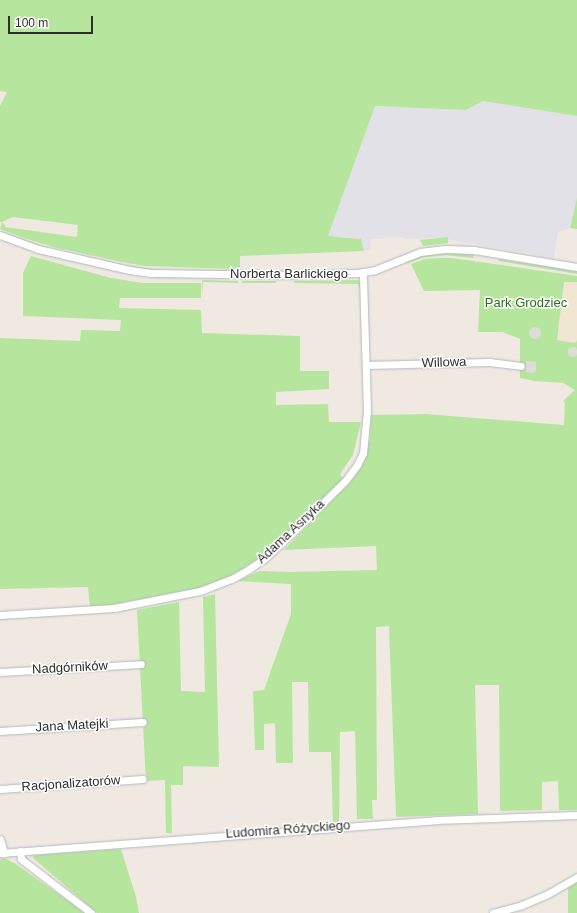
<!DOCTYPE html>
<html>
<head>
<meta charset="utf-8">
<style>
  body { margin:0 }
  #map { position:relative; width:577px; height:913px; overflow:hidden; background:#efe9e1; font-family:Arial,sans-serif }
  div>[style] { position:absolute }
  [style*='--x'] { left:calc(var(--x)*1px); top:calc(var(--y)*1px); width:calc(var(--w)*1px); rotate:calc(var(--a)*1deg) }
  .industrial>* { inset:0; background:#e3e1e8 }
  .education>* { inset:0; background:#f0e6d1 }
  .green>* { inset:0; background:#b6e59e; transform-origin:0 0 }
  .plaza>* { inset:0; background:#dfdcd8 }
  .round { border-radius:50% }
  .roads { filter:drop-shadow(0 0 1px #b4b7c1) drop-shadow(0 0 1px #b4b7c1) }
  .minor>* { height:7px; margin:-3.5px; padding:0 3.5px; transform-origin:3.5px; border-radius:3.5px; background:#fff }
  span { translate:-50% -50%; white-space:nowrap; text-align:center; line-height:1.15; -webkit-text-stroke:3px #fff; paint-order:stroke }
  .street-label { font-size:13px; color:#2e2e2e }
  .park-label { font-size:13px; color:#2c6e1b }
  .scale { position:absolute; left:8px; top:16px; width:85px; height:18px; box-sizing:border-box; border:2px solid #2e2e2e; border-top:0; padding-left:5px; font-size:12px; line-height:14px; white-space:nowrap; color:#2e2e2e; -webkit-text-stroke:3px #fff; paint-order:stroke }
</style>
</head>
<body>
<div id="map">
  <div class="industrial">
    <div style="clip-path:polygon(483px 101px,577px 116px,577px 198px,570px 228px,558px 232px,554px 258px,441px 238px,405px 239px,402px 237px,371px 239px,370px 249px,364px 251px,361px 239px,328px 236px,375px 106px,466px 110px)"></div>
  </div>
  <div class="education">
    <div style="clip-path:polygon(571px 281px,577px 282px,577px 341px,574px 343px,557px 341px,564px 282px)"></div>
  </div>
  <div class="green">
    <div style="clip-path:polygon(evenodd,0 0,577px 0,577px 116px,483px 101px,466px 110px,375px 106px,328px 236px,361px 239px,364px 251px,240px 256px,240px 268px,237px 269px,145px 266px,122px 262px,53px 247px,24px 238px,0 229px,2px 222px,0 222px,0 106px,7px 92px,0 91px,0 0,13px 217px,78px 225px,77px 237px,5px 227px,5px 225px,2px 222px,13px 217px)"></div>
    <div style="clip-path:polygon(577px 198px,577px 229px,570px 228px)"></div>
    <div style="clip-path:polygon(0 231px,48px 248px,130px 266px,162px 270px,309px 271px,161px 271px,142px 269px,47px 249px,13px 238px)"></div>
    <div style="clip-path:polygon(448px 237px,448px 243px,423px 246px,420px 240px)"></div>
    <div style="clip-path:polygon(12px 244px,50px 255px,199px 278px,161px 278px,125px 273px,43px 255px)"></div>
    <div style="clip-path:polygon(447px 252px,474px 255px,473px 258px,445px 255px,425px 257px,405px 264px,405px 261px,409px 259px,428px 253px)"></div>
    <div style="clip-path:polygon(31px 256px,111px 278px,143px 283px,201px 283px,201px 298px,120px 298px,119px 308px,201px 310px,202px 333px,300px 336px,300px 371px,329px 371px,329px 389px,276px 392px,276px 405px,328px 404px,329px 422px,361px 422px,353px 455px,340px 474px,343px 479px,263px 556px,229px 577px,198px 588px,105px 606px,90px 607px,88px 587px,0 589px,0 338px,80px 341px,81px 330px,120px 331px,121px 320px,23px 316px,23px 273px)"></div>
    <div style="clip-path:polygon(439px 258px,452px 258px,577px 276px,577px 282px,564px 282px,557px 340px,574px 343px,577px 341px,577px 810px,559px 810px,558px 781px,542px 782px,542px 810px,500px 811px,499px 685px,475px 685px,478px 814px,396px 817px,389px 626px,376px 627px,377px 800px,372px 800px,373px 819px,357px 819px,355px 731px,340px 732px,339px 822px,333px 822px,331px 752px,309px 752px,308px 682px,292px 682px,293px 763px,276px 763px,275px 723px,264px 724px,264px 750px,255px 750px,253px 691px,264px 690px,291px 614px,291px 584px,237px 581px,260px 571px,291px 572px,377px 570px,376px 546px,284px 550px,353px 479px,363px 464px,370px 439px,371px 415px,425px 414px,564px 425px,565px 403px,563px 401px,575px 390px,563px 383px,535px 381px,520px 378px,520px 339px,503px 332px,478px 332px,480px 290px,424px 291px,411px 264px,425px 259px)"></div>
    <div style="clip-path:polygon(499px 259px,577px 271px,577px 274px,499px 261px)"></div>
    <div style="clip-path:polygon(359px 280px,361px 288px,359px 288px,358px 284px,294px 283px,294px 281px)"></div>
    <div style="clip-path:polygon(202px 281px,203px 280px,238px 281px,238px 283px,203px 282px,203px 299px)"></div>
    <div style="left:242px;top:281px;width:34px;height:2px"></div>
    <div style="clip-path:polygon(215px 594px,219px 767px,183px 766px,183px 785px,171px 785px,172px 833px,166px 833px,165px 780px,146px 781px,137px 610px,179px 602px,181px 691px,205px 692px,203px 597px)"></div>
    <div style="clip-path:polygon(121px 849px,136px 897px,139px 913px,97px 913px,33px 858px,34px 855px)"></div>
    <div style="clip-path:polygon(4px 858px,16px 864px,85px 913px,0 913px,0 859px)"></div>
    <div style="clip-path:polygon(577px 882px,577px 913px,568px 913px,568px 887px)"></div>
  </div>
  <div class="plaza">
    <div class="round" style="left:529px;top:327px;width:12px;height:12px"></div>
    <div class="round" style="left:568px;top:347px;width:10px;height:10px"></div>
    <div style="clip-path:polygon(526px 361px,536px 362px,536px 371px,533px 373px,526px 372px)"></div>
  </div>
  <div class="roads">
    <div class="minor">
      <div style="--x:0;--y:235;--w:40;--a:20.2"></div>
      <div style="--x:38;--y:249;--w:94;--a:12.9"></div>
      <div style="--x:130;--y:270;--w:21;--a:8"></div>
      <div style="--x:151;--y:273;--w:143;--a:0.8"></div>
      <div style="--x:294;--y:275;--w:63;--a:-1.8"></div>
      <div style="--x:357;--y:273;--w:18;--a:-9"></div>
      <div style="--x:375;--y:270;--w:48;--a:-21.8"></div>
      <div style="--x:420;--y:252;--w:25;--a:-7"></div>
      <div style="--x:445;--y:249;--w:29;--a:2"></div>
      <div style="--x:474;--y:250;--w:104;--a:9.4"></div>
      <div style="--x:366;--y:365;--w:123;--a:-1.4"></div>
      <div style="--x:489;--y:362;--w:32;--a:7"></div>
      <div style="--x:0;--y:615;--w:114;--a:-3.5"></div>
      <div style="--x:114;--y:608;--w:88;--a:-11.2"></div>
      <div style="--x:200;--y:591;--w:34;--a:-21"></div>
      <div style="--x:232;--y:579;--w:20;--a:-30"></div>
      <div style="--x:249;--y:569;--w:18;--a:-34"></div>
      <div style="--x:264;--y:559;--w:38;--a:-43"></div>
      <div style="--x:292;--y:533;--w:74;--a:-44.5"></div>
      <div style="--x:345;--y:481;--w:20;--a:-53"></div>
      <div style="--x:357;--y:465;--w:13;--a:-63"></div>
      <div style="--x:363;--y:453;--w:42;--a:-84.6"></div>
      <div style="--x:367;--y:411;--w:138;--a:-91.7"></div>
      <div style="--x:0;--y:672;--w:141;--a:-3.2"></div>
      <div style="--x:0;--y:731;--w:143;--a:-3.6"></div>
      <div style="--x:0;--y:789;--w:143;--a:-4"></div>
      <div style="--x:0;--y:839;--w:15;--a:74"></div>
      <div style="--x:20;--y:851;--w:8;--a:83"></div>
      <div style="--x:21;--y:859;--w:88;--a:37.6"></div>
      <div style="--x:0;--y:853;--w:437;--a:-4.3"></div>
      <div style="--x:436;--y:820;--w:141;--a:-2"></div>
      <div style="--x:493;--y:913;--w:30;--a:-15"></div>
      <div style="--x:522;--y:905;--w:26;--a:-23"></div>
      <div style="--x:546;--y:895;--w:36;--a:-30"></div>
    </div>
  </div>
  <div class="street-label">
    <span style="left:289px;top:274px">Norberta Barlickiego</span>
    <span style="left:444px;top:363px;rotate:-2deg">Willowa</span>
    <span style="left:291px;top:532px;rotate:-43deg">Adama Asnyka</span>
    <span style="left:70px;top:668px;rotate:-3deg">Nadgórników</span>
    <span style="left:72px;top:726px;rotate:-3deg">Jana Matejki</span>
    <span style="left:71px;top:784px;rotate:-4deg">Racjonalizatorów</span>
    <span style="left:288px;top:830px;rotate:-4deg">Ludomira Różyckiego</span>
  </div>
  <div class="park-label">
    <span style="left:526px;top:303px">Park Grodziec</span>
  </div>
  <div class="scale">100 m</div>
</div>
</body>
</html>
